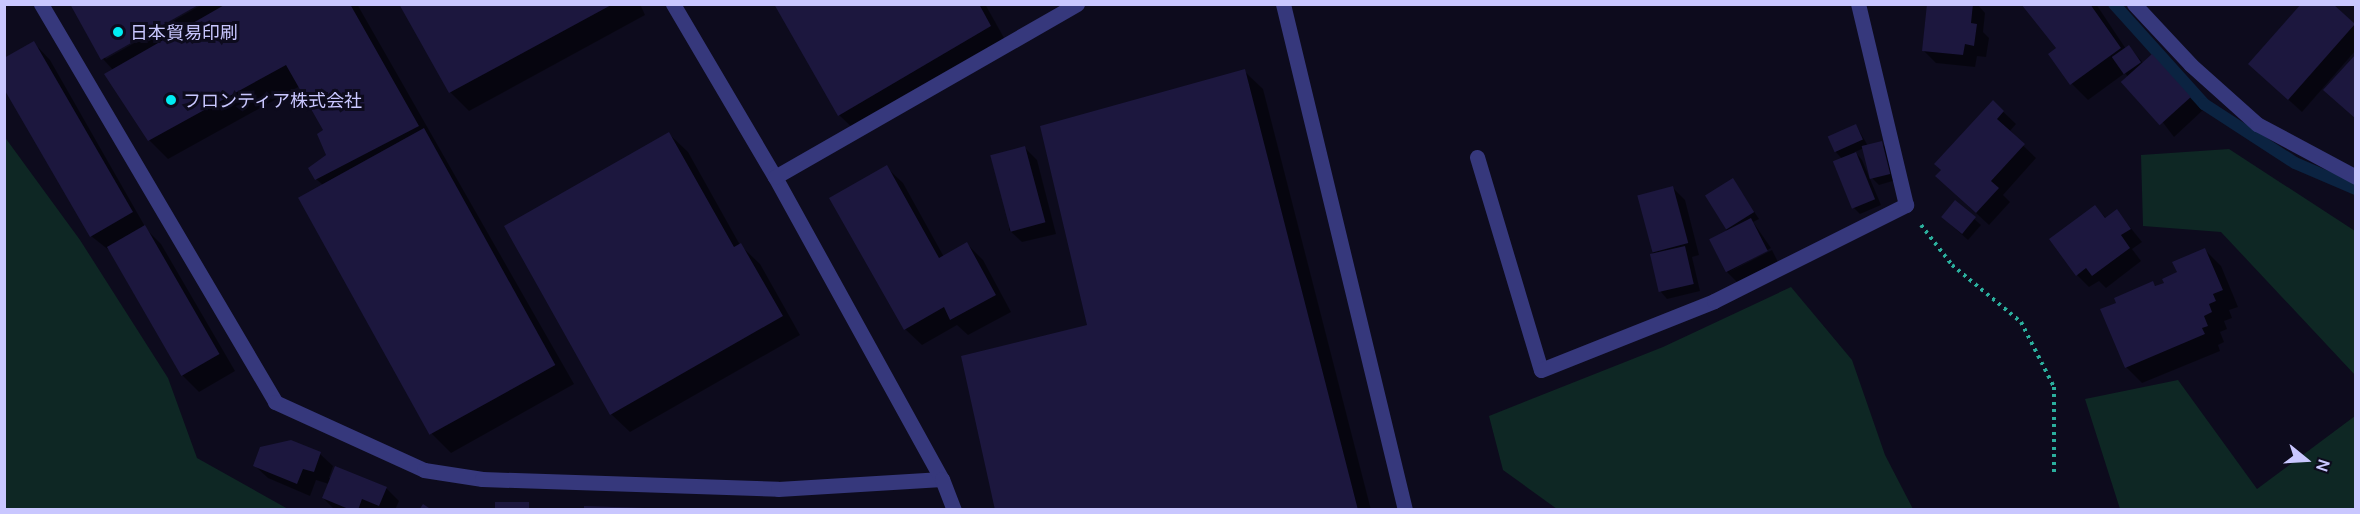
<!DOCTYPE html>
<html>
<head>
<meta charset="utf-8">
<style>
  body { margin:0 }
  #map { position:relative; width:2360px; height:514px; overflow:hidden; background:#0d0b1d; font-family:Manrope,"Noto Sans JP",sans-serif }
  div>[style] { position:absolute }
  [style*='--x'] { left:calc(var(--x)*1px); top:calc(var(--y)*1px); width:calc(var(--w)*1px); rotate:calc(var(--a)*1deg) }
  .green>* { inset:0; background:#0e2724 }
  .shadow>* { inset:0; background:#0007 }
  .stream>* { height:12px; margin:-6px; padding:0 6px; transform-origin:6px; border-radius:6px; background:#0b2341 }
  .building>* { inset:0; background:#1c173e; transform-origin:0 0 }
  .path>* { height:4px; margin-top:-2px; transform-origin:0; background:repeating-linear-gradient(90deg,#2baf9d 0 3px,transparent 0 7.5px) }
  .minor>* { height:15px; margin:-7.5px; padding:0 7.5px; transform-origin:7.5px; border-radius:7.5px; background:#36387c }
  .dots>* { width:16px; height:16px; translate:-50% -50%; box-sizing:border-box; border:3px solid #0d0b1d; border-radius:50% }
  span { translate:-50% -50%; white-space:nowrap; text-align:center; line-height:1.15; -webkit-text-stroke:6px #0d0b1d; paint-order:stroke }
  .poi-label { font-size:18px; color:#c9c7ff }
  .left { translate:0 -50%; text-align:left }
  .frame { position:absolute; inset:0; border:6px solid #c9c7ff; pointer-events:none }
  .north { position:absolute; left:2276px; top:430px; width:60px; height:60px; -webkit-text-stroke:4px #0d0b1d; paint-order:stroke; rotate:108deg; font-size:16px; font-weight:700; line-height:24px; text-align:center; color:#c9c7ff }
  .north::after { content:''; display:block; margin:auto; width:21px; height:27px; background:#c9c7ff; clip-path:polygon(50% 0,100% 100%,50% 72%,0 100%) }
</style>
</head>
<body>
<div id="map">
  <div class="green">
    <div style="clip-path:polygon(4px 136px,80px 240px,168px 378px,197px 458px,288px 509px,5px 509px)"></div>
    <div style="clip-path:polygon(2229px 149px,2355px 231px,2355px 375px,2221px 232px,2143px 226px,2141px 155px)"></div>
    <div style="clip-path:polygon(1791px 287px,1852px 360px,1885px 455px,1913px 509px,1557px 509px,1503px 470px,1489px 416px,1663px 347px)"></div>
    <div style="clip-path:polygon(2178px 380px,2257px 489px,2355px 416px,2355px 509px,2120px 509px,2085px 399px)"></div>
  </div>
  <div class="shadow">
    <div style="clip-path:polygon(71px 4px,106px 59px,203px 4px,357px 4px,574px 384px,451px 453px,432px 434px,301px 199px,324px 186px,316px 179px,328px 156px,325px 130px,300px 86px,168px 159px,149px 140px,113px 70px,103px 59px)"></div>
    <div style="clip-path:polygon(401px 4px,640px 4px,645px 15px,469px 111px,450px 92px)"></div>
    <div style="clip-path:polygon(775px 4px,985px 4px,1008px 45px,858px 133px,839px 115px)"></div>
    <div style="clip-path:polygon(1929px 4px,1977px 4px,1985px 13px,1983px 32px,1989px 38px,1986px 57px,1977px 56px,1975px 67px,1936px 63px,1923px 50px)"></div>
    <div style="clip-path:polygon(2023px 4px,2096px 4px,2126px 49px,2129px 47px,2144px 64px,2165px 69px,2203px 110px,2174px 137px,2125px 73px,2088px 100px,2072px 84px,2058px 48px)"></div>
    <div style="clip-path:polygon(2331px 4px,2356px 26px,2356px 50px,2302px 112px,2262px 76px)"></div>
    <div style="clip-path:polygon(34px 43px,50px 60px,147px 230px,161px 244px,235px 371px,199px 392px,183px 376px,110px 251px,91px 236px)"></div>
    <div style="clip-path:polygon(1244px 71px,1263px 89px,1371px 510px,997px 510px,1089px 327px)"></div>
    <div style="clip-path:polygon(1993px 102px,2016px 124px,2009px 132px,2036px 158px,2003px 195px,2010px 202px,1989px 225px,1950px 189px)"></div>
    <div style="clip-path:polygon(1856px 125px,1868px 146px,1881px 143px,1888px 149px,1896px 180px,1879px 185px,1872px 178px,1864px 148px,1855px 152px,1862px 160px,1881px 205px,1860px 214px,1853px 207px,1842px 159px,1835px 151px)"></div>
    <div style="clip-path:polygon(669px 134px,688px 152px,740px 245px,760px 264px,800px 335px,630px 432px,611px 414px)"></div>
    <div style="clip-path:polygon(1024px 147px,1037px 160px,1056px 234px,1022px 242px,1009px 230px)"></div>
    <div style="clip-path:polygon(886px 167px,903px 183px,944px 257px,967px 244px,983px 260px,1011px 312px,968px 335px,957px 325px,922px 345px,905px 329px)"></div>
    <div style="clip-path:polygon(1733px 180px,1759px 219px,1753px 222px,1771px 248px,1729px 272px,1772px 250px,1779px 264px,1739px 284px,1727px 272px,1726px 228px)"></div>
    <div style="clip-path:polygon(1673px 188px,1685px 200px,1699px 255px,1692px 257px,1700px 291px,1667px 299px,1661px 292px,1652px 251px)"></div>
    <div style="clip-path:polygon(1955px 202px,1981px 225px,1968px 240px,1949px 223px)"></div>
    <div style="clip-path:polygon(2095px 207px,2106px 218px,2117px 211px,2142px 242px,2132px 249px,2141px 261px,2106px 288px,2099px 281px,2089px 287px,2077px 275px)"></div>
    <div style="clip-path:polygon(2205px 250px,2221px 266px,2238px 307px,2229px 310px,2232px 318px,2224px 321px,2227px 329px,2220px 332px,2224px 342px,2218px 345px,2220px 351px,2142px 383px,2126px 367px,2118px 304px,2152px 283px,2157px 287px,2166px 284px)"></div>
    <div style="clip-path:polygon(320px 454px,333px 466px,329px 478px,386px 488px,399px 501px,395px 510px,335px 510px,323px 498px,329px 484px,316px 480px,310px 496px,268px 478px,255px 466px)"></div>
  </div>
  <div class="stream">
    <div style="--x:2114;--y:4;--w:135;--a:48"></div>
    <div style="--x:2204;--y:104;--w:108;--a:33"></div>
    <div style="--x:2295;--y:163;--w:66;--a:23.1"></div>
  </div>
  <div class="building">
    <div style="clip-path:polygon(70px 4px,200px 4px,101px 60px)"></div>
    <div style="clip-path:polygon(226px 4px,350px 4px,419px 126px,315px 180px,308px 168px,326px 155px,317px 134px,323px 130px,286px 65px,148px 141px,104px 74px)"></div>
    <div style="clip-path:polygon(399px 4px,613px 4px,449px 93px)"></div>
    <div style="clip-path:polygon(774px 4px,979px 4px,991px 26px,838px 116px)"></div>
    <div style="clip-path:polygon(1927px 4px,1973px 4px,1971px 23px,1977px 24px,1974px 46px,1965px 44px,1963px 55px,1922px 51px)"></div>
    <div style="clip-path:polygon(2021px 4px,2090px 4px,2121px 48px,2070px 85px,2048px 54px,2056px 48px)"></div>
    <div style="clip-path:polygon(2301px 4px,2333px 4px,2355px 24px,2288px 100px,2248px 64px)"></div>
    <div style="clip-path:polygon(34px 41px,133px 212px,90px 237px,4px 89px,4px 58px)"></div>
    <div style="left:2129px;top:45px;width:21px;height:21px;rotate:55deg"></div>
    <div style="left:2152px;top:54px;width:58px;height:42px;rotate:48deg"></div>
    <div style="clip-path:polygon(2356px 54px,2356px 119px,2323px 90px)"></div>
    <div style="clip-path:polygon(1245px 69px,1358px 510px,995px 510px,961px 356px,1087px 325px,1040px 126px)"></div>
    <div style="clip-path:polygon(1993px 100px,2004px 111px,1997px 119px,2025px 144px,1991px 181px,1999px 188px,1976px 213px,1935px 176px,1941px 170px,1934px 164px)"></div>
    <div style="left:1856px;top:124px;width:17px;height:31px;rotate:66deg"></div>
    <div style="left:424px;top:128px;width:271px;height:144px;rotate:61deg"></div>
    <div style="clip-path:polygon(669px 132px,734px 247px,741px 243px,783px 316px,610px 415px,504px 226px)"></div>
    <div style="left:1882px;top:141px;width:34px;height:21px;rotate:76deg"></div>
    <div style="left:1025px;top:146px;width:79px;height:36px;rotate:75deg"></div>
    <div style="left:1856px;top:152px;width:51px;height:25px;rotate:68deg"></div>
    <div style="clip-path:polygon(887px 165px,939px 258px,967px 242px,996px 295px,950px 320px,944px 307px,904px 330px,829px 198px)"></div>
    <div style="left:1733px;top:178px;width:40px;height:33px;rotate:58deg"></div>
    <div style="left:1673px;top:186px;width:59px;height:37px;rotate:75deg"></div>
    <div style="left:1955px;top:200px;width:27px;height:22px;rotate:39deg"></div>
    <div style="clip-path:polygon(2095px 205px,2105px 218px,2117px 209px,2131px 229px,2121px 235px,2130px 248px,2092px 276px,2086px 268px,2076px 276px,2049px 239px)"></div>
    <div style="left:1751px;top:218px;width:37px;height:47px;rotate:63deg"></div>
    <div style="left:145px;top:225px;width:149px;height:44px;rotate:60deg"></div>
    <div style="left:1685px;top:246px;width:39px;height:36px;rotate:77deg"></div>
    <div style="clip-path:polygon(2205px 248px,2223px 290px,2213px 294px,2216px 301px,2209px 304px,2212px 312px,2204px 316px,2208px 326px,2202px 328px,2205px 334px,2125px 368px,2100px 309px,2116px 303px,2114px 298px,2153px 281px,2155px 286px,2164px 283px,2162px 279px,2177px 272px,2172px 262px)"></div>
    <div style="clip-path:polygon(291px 440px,321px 452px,314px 472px,303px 469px,297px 484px,253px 466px,260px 447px)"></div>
    <div style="clip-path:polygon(335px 466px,387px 487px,379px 506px,362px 499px,358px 510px,351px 510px,322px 498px)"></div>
    <div style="left:495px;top:502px;width:34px;height:8px"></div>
    <div style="clip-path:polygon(423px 504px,432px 510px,419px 510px)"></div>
    <div style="clip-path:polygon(584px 506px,645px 508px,645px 510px,584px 510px)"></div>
  </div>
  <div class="path">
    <div style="--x:1921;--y:225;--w:51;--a:52.2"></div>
    <div style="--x:1952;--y:265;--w:89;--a:39.6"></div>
    <div style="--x:2021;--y:322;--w:73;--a:63.1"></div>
    <div style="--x:2054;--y:387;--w:86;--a:90"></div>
  </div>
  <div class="minor">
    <div style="--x:41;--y:4;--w:462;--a:59.5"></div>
    <div style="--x:275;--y:402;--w:164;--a:24.5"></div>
    <div style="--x:424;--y:470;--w:59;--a:8.8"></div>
    <div style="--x:482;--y:479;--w:296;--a:1.9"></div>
    <div style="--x:778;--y:489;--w:164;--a:-3.5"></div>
    <div style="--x:673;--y:4;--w:201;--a:59.5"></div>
    <div style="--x:775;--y:177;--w:345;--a:61.1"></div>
    <div style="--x:942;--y:479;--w:33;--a:69"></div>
    <div style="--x:1283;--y:4;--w:520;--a:76.44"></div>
    <div style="--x:2134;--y:4;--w:83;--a:46.9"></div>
    <div style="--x:2191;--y:65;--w:89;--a:41.8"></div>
    <div style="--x:2257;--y:124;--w:112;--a:28.2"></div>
    <div style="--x:1477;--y:157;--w:222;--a:73.3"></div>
    <div style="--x:1541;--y:370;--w:186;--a:-21.7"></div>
    <div style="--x:1714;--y:301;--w:215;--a:-26.6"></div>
    <div style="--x:1906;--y:205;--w:207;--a:-103.4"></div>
    <div style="--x:775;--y:177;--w:348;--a:-29.8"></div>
  </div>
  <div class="dots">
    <div style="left:118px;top:32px;background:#00ecf2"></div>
    <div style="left:171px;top:100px;background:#00ecf2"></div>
  </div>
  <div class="poi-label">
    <span class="left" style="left:130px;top:32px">日本貿易印刷</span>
    <span class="left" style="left:183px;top:100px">フロンティア株式会社</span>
  </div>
  <div class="frame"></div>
  <div class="north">N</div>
</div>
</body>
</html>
